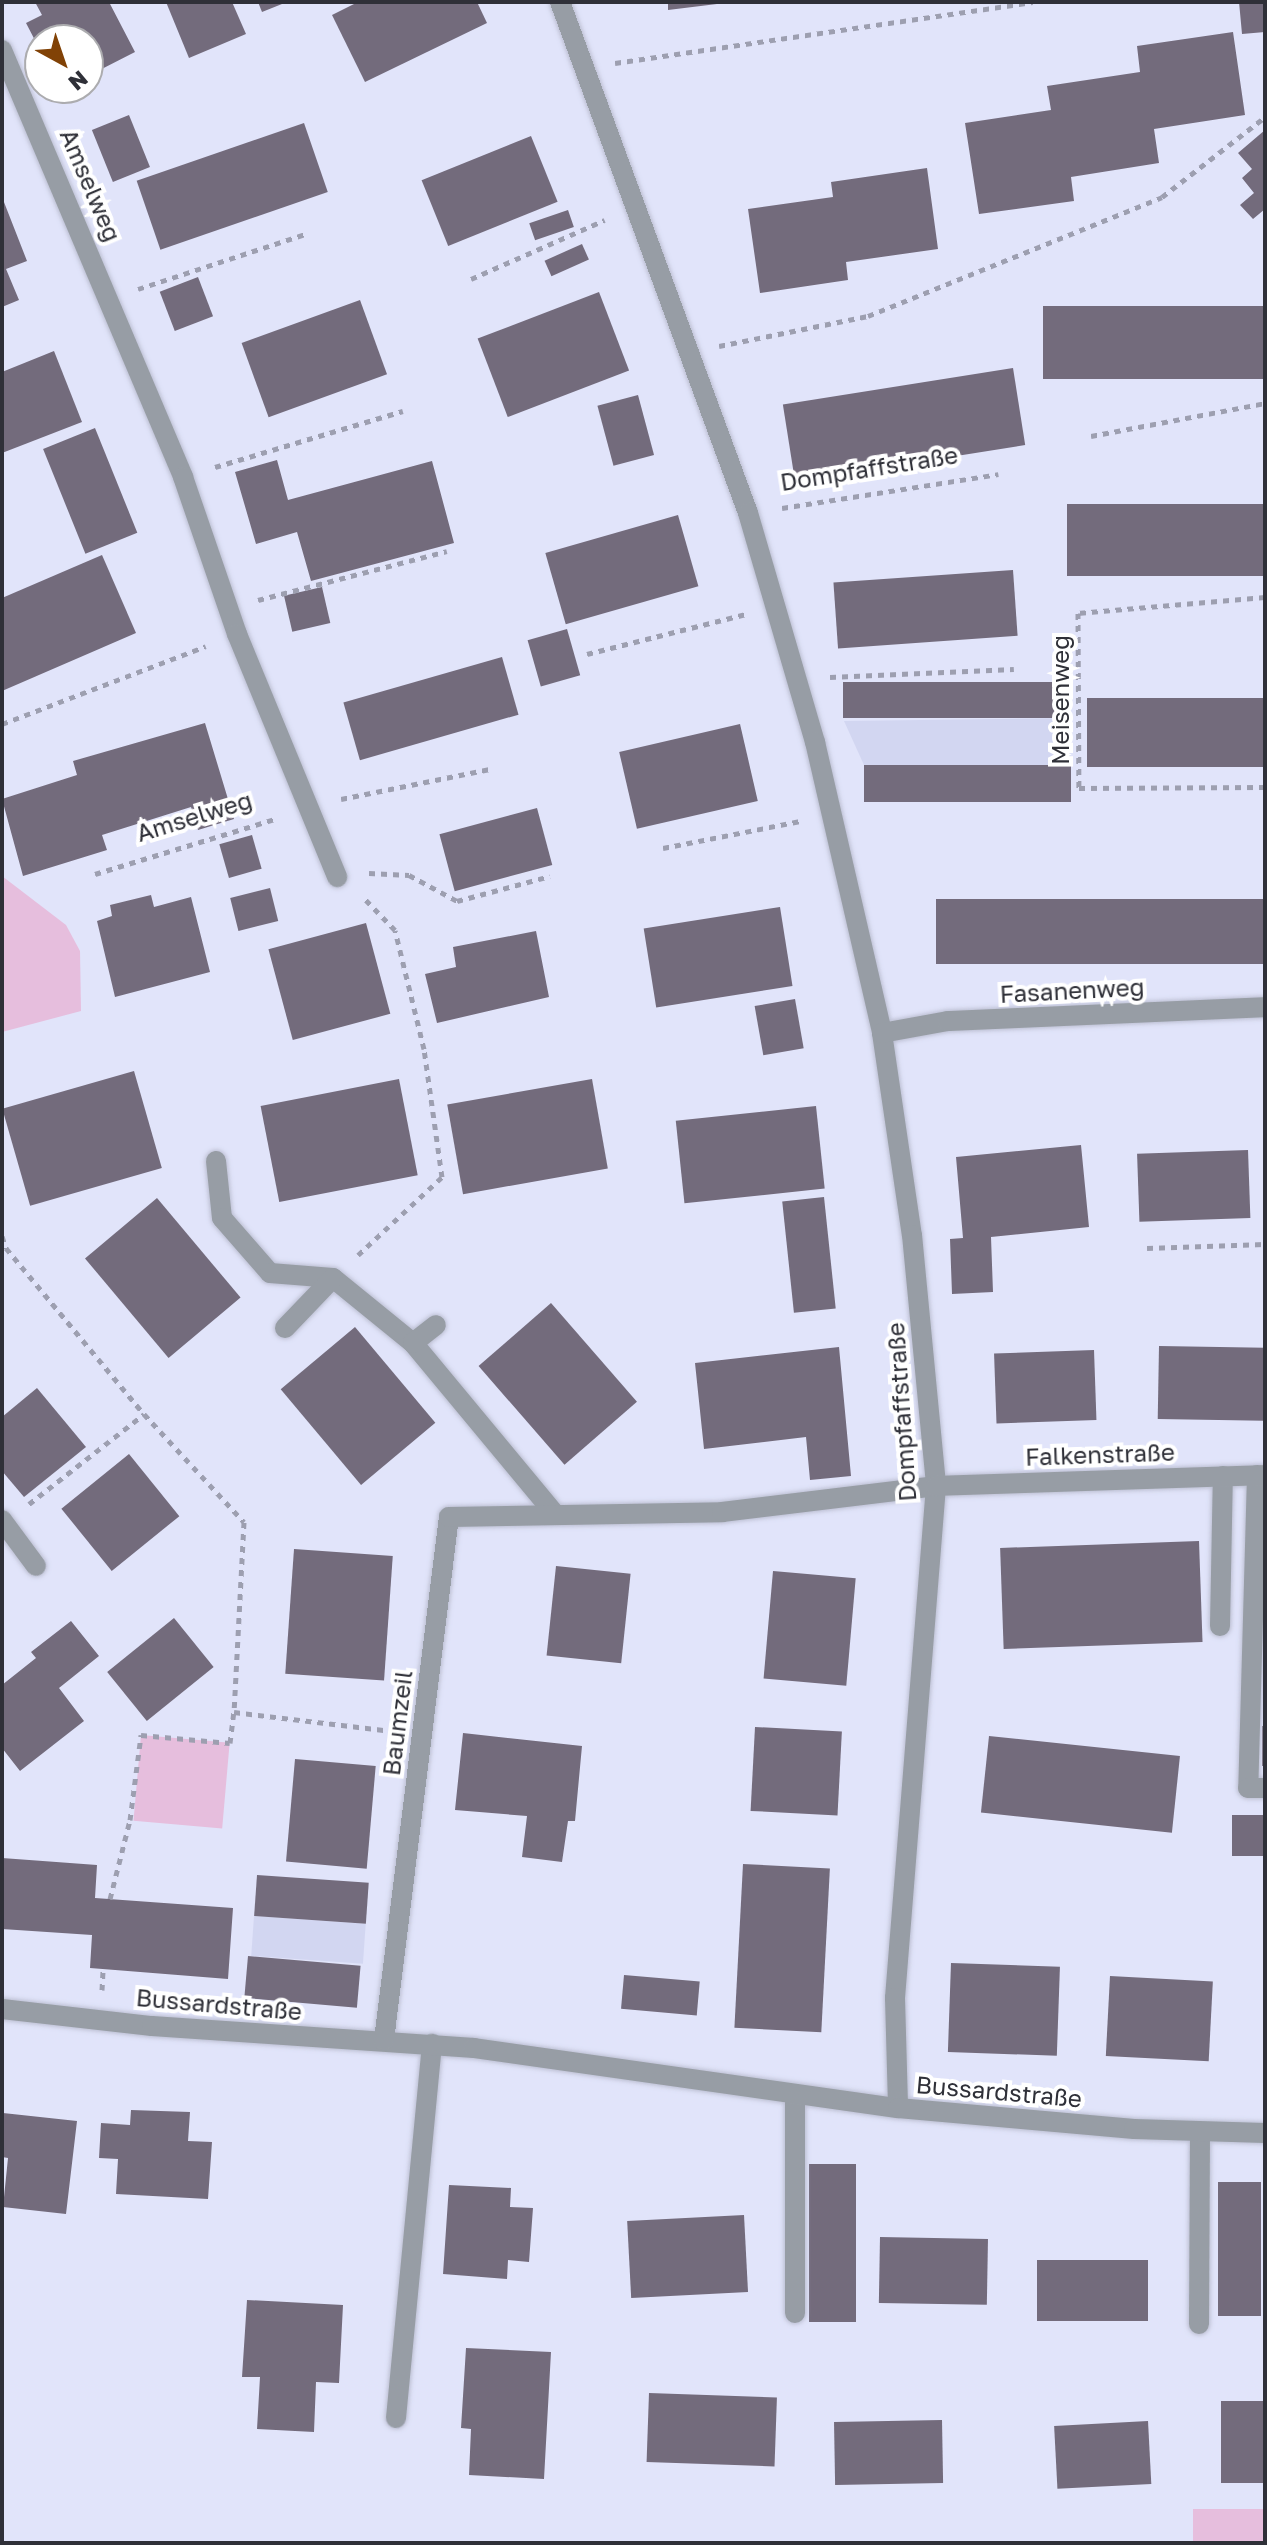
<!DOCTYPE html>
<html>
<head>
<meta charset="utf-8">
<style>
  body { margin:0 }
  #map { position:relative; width:1267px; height:2545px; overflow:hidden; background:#e1e4fa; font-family:"Golos Text",sans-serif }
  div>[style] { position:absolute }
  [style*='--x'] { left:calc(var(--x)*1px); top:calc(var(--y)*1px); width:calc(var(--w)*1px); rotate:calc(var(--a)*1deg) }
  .built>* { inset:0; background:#d2d6f1; transform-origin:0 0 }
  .green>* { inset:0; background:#e6bedd; transform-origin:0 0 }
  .building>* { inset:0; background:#736b7c; transform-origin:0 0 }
  .path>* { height:5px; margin-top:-2.5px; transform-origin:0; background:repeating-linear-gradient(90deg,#9d9fb0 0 6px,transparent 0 12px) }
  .roads { filter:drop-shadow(0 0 2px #bdc0d3) drop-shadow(0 0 2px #bdc0d3) }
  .service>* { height:20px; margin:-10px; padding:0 10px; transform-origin:10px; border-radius:10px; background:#979da5 }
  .minor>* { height:20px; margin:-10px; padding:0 10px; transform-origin:10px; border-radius:10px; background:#979da5 }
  span { translate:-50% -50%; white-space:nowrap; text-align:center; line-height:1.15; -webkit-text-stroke:8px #fff; paint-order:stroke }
  .street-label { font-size:24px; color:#2f3038 }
  .frame { position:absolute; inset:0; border:4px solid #2f3038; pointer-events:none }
  .north { position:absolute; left:24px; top:24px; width:80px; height:80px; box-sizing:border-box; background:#fff; border:2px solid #acacaf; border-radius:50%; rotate:140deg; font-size:22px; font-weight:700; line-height:32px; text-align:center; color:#2f3038 }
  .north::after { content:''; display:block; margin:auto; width:28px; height:36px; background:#814206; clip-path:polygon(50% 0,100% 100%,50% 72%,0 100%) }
</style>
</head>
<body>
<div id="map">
  <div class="built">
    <div style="clip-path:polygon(1068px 718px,1071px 766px,864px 765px,844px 721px)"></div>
    <div style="left:254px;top:1916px;width:112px;height:40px;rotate:4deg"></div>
  </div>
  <div class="green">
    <div style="clip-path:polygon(2px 876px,66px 925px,80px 951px,81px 1011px,2px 1032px)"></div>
    <div style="left:141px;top:1735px;width:89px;height:86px;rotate:5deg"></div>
    <div style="left:1265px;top:2509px;width:34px;height:72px;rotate:90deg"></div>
  </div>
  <div class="building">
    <div style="clip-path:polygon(35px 2px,109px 2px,135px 52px,88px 76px,88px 40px,40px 40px,40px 50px,26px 23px,42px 15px)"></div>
    <div style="clip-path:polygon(166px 2px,232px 2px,246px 34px,189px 58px)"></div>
    <div style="clip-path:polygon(258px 2px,287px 2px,262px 12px)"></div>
    <div style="clip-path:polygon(358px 2px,477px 2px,487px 23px,365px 82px,332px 15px)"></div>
    <div style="clip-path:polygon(668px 2px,716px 2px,717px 4px,668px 10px)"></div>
    <div style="clip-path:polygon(1239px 2px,1265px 2px,1265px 32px,1242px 34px)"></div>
    <div style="clip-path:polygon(1233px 32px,1245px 115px,1154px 129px,1159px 163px,1071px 177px,1074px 201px,979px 214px,965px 123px,1051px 110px,1047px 86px,1140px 72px,1137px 46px)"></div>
    <div style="left:129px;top:115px;width:56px;height:40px;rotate:68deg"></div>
    <div style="left:304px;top:123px;width:73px;height:177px;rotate:71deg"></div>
    <div style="clip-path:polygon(1265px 130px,1265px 209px,1253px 219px,1240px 205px,1254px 193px,1242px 178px,1252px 169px,1238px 153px)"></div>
    <div style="left:531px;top:136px;width:71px;height:118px;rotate:68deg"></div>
    <div style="clip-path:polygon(927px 168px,938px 249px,846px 262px,848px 280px,760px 293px,748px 209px,833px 197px,831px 182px)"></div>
    <div style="clip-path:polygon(2px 197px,27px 261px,6px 269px,19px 300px,2px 307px)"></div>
    <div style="left:568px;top:210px;width:18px;height:41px;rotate:71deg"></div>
    <div style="left:582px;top:244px;width:17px;height:41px;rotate:66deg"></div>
    <div style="left:198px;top:277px;width:42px;height:41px;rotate:69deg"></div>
    <div style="left:599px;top:292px;width:84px;height:130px;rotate:69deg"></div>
    <div style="left:360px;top:300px;width:79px;height:126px;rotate:70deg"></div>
    <div style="left:1265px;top:306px;width:73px;height:222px;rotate:90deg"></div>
    <div style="clip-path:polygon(54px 351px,82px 422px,2px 453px,2px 372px)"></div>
    <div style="left:1013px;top:368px;width:78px;height:233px;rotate:81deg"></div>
    <div style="left:638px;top:395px;width:62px;height:42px;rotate:75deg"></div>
    <div style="left:95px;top:428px;width:113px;height:56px;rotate:68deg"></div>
    <div style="clip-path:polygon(277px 460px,288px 500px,432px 461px,454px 543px,311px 581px,297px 532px,256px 544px,235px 472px)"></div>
    <div style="left:1265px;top:504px;width:72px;height:198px;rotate:90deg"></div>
    <div style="left:678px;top:515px;width:74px;height:138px;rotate:74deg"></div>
    <div style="clip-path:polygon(102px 555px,136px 633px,2px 691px,2px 598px)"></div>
    <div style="left:1013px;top:570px;width:66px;height:180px;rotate:86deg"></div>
    <div style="left:322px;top:587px;width:37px;height:39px;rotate:77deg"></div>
    <div style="left:567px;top:629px;width:48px;height:41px;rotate:74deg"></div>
    <div style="left:502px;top:657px;width:60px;height:165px;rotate:74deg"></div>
    <div style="left:1068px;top:682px;width:36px;height:225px;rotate:90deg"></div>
    <div style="left:1265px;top:698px;width:69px;height:178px;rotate:90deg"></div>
    <div style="clip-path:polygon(205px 723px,234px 819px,198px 830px,191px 807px,102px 835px,107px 850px,23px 876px,2px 799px,77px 775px,73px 761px)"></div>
    <div style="left:740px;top:724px;width:79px;height:124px;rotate:77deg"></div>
    <div style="left:864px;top:765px;width:207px;height:37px"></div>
    <div style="left:537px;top:808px;width:59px;height:101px;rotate:75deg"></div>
    <div style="left:252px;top:835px;width:35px;height:34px;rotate:74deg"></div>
    <div style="left:270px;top:888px;width:34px;height:41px;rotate:76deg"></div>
    <div style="clip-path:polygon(151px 895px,154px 907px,191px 897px,210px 972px,115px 997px,97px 921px,112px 916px,110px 905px)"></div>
    <div style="left:1265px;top:899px;width:65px;height:329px;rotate:90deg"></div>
    <div style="left:780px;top:907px;width:80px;height:138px;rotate:81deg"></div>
    <div style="left:366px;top:923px;width:94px;height:101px;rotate:75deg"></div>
    <div style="clip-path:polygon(536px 931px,549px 997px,437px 1023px,425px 974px,456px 967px,453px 947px)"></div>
    <div style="left:795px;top:999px;width:50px;height:41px;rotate:80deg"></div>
    <div style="left:134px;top:1071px;width:101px;height:137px;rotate:74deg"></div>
    <div style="left:399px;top:1079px;width:98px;height:141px;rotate:79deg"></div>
    <div style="left:592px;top:1079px;width:91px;height:147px;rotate:80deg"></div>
    <div style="left:816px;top:1106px;width:83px;height:141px;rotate:84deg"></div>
    <div style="clip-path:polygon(1081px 1145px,1089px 1227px,991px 1237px,993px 1292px,952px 1294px,950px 1239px,963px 1238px,956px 1157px)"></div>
    <div style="left:1248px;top:1150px;width:68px;height:111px;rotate:88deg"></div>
    <div style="left:824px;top:1197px;width:112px;height:42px;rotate:84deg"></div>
    <div style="left:157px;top:1198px;width:130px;height:94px;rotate:50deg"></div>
    <div style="left:551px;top:1303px;width:131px;height:96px;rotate:49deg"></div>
    <div style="left:355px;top:1327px;width:125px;height:97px;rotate:50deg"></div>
    <div style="left:1159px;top:1346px;width:106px;height:73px;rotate:1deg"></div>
    <div style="clip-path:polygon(839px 1347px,851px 1476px,810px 1480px,806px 1437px,704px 1449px,695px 1363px)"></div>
    <div style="left:1094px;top:1350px;width:70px;height:100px;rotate:88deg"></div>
    <div style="clip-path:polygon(37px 1388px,86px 1447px,24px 1497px,2px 1471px,2px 1417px)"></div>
    <div style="left:129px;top:1454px;width:80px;height:87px;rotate:51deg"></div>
    <div style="left:1199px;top:1541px;width:101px;height:199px;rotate:88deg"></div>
    <div style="left:294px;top:1549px;width:99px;height:125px;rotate:4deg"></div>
    <div style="left:556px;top:1566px;width:75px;height:90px;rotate:6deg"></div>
    <div style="left:773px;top:1571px;width:83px;height:108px;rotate:5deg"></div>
    <div style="left:174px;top:1618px;width:63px;height:86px;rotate:51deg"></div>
    <div style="clip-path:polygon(71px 1621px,99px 1656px,59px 1688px,84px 1721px,20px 1771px,2px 1748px,2px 1685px,36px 1658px,31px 1652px)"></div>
    <div style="left:1262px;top:1726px;width:3px;height:40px"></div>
    <div style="left:755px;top:1727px;width:87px;height:84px;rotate:3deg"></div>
    <div style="clip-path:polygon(463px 1733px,582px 1746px,575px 1821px,568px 1821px,562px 1862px,522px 1857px,527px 1816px,455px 1810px)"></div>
    <div style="left:989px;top:1736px;width:192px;height:77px;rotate:6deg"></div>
    <div style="left:295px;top:1759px;width:81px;height:103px;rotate:5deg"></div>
    <div style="left:1232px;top:1815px;width:33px;height:41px"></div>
    <div style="clip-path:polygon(2px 1858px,97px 1865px,95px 1898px,233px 1908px,228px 1979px,90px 1968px,92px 1935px,2px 1929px)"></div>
    <div style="left:743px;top:1864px;width:87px;height:164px;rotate:3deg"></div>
    <div style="left:257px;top:1875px;width:112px;height:41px;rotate:4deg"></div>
    <div style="left:248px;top:1956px;width:113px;height:42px;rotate:5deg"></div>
    <div style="left:951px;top:1963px;width:109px;height:89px;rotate:2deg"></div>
    <div style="left:624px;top:1975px;width:76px;height:34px;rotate:5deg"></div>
    <div style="left:1110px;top:1976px;width:103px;height:80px;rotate:3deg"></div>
    <div style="clip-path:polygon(131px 2110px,190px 2112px,188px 2141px,212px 2142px,208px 2199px,116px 2194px,118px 2159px,99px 2158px,101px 2123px,130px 2125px)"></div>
    <div style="clip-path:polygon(3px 2113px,77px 2121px,66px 2214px,3px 2207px,8px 2158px,2px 2157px)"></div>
    <div style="left:809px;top:2164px;width:47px;height:158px"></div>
    <div style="left:1218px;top:2182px;width:43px;height:134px"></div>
    <div style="clip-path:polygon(449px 2185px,511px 2188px,510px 2207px,533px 2208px,529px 2262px,508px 2260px,507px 2279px,443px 2274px)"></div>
    <div style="left:744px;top:2215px;width:77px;height:117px;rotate:87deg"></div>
    <div style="left:880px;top:2237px;width:108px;height:66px;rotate:1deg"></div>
    <div style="left:1037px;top:2260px;width:111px;height:61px"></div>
    <div style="clip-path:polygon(247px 2300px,343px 2305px,339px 2383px,316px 2382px,314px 2432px,257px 2429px,260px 2377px,242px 2377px)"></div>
    <div style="clip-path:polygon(466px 2348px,551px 2352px,544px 2479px,469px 2475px,471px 2429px,461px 2428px)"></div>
    <div style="left:649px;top:2393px;width:128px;height:69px;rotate:2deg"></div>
    <div style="left:1265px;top:2401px;width:82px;height:44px;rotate:90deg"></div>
    <div style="left:942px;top:2420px;width:63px;height:108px;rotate:89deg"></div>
    <div style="left:1148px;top:2421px;width:63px;height:94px;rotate:87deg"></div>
  </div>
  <div class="path">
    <div style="--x:615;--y:63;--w:422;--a:-8.3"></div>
    <div style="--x:471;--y:279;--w:146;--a:-23.8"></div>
    <div style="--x:138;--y:289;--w:179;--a:-18.2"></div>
    <div style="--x:719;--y:346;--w:152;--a:-11.4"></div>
    <div style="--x:868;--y:316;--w:317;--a:-22"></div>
    <div style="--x:1162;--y:197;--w:130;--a:-37.8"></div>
    <div style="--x:1091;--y:436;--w:177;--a:-10.7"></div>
    <div style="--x:215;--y:467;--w:196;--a:-16.6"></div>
    <div style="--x:782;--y:508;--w:219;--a:-8.9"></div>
    <div style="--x:1265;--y:597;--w:188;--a:175.1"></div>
    <div style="--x:1078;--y:613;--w:175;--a:89.7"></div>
    <div style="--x:1079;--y:788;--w:186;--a:-0.3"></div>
    <div style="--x:258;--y:600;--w:195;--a:-14.5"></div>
    <div style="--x:587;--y:654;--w:164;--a:-14.1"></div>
    <div style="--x:830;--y:677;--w:184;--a:-2.5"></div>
    <div style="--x:2;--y:724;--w:218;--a:-20.9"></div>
    <div style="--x:341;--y:799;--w:152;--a:-11.4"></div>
    <div style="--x:663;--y:848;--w:140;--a:-11.1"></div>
    <div style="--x:369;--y:873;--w:40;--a:2.9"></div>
    <div style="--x:409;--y:875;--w:55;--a:28.4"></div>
    <div style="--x:457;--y:901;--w:96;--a:-15"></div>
    <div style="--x:95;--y:874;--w:191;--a:-17"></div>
    <div style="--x:2;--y:1236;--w:13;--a:72"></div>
    <div style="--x:6;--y:1248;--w:216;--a:50.3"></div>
    <div style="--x:1147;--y:1248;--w:118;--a:-1.9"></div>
    <div style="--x:358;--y:1255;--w:115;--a:-42.9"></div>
    <div style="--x:442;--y:1177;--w:129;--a:-98"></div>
    <div style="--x:424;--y:1049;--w:122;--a:-103.7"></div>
    <div style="--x:395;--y:930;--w:47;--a:-134.1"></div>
    <div style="--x:29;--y:1504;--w:146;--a:-38"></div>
    <div style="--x:144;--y:1414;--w:147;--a:47.2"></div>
    <div style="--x:244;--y:1522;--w:190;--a:93"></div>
    <div style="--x:110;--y:1899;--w:81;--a:-75.8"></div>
    <div style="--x:130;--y:1820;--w:86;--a:-82.6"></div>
    <div style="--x:141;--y:1735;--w:89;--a:5.1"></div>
    <div style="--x:230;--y:1743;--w:31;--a:-83"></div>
    <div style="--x:234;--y:1712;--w:159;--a:6.9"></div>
    <div style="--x:102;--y:1990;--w:21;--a:-87"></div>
  </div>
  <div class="roads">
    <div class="service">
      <div style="--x:1257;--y:1475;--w:313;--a:91.6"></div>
      <div style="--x:1248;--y:1788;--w:17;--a:0"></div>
      <div style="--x:1220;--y:1626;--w:150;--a:-88.9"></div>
      <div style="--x:795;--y:2094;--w:219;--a:90"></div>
      <div style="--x:1199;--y:2324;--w:192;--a:-89.7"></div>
      <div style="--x:396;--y:2418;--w:376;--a:-84.5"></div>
    </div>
    <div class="minor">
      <div style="--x:560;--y:2;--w:544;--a:69.8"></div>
      <div style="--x:748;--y:513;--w:239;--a:73.7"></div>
      <div style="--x:815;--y:742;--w:299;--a:77"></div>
      <div style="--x:882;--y:1033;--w:204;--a:81.6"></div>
      <div style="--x:912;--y:1235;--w:252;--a:84.5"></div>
      <div style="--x:936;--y:1486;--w:514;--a:94.58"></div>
      <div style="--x:895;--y:1998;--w:110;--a:88.4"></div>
      <div style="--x:2;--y:50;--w:464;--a:67"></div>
      <div style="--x:183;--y:477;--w:166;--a:71"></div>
      <div style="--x:237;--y:634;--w:263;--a:67.6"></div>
      <div style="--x:882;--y:1033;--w:67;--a:-10.3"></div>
      <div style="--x:948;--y:1021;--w:317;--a:-2.5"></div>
      <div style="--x:216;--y:1161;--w:57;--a:84"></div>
      <div style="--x:222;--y:1218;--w:73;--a:48.9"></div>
      <div style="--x:270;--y:1273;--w:63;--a:4.5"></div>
      <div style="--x:333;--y:1278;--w:103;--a:39.1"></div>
      <div style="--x:413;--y:1343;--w:222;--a:50.3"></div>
      <div style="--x:285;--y:1328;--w:69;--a:-46.2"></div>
      <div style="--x:413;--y:1343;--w:29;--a:-38"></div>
      <div style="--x:2;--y:1520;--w:57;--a:53.5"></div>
      <div style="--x:2;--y:2009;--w:151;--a:6.5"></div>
      <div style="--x:152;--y:2026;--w:323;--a:3.9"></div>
      <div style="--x:474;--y:2048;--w:428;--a:8.1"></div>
      <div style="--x:898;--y:2108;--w:237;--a:5.1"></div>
      <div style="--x:1134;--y:2129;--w:131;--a:1.7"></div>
      <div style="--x:384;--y:2040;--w:527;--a:-82.92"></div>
      <div style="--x:449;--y:1517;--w:273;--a:-1"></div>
      <div style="--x:722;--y:1512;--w:216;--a:-6.9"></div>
      <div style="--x:936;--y:1486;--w:329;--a:-1.9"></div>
    </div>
  </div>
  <div class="street-label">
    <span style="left:91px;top:185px;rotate:67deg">Amselweg</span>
    <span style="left:869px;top:468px;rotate:-9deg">Dompfaffstraße</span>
    <span style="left:1060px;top:700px;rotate:-90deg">Meisenweg</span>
    <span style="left:194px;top:816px;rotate:-17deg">Amselweg</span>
    <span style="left:1072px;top:990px;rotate:-3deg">Fasanenweg</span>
    <span style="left:901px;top:1412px;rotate:-94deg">Dompfaffstraße</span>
    <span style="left:1100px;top:1454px;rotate:-2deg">Falkenstraße</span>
    <span style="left:397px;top:1723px;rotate:-83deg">Baumzeil</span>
    <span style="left:219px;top:2004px;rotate:5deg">Bussardstraße</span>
    <span style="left:999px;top:2091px;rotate:5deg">Bussardstraße</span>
  </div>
  <div class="frame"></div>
  <div class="north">N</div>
</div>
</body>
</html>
